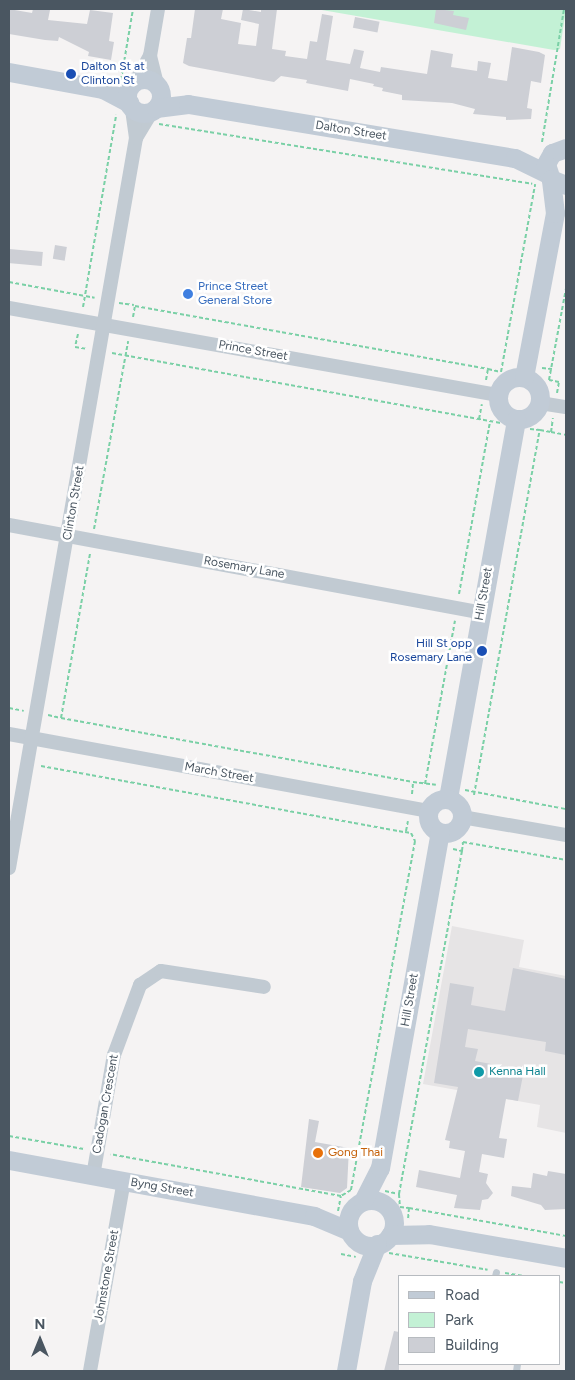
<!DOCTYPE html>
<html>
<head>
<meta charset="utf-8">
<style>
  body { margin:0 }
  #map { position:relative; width:575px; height:1380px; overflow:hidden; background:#f5f3f3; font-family:Figtree,sans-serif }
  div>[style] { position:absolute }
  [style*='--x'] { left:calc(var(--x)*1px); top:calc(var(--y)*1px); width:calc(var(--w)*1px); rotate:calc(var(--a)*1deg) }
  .education>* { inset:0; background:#e6e4e5 }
  .green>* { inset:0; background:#c3f1d5 }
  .building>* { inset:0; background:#cdcfd5; transform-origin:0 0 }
  .path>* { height:2px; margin-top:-1px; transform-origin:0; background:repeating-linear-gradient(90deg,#7ad0a6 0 4px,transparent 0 6.5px) }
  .lane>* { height:7px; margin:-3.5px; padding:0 3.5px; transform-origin:3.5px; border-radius:3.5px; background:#c1cad2 }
  .street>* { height:14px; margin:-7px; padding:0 7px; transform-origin:7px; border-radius:7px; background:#c1cad2 }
  .secondary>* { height:19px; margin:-9.5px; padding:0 9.5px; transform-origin:9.5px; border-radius:9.5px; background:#c1cbd6 }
  .secondary>.ring { margin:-9.5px; padding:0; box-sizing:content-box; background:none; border:19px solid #c1cbd6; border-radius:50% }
  .dots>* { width:14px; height:14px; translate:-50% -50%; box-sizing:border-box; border:2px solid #fff; border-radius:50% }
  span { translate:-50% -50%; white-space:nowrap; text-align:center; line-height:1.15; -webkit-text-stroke:5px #fff; paint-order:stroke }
  .transit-label { font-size:12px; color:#164399 }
  .left { translate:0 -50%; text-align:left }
  .right { translate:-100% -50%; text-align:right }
  .street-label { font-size:12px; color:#4a5661 }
  .shop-label { font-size:12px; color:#366cbe }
  .culture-label { font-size:12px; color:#0d838f }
  .food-label { font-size:12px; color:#c56008 }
  .frame { position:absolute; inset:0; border:10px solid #4a5661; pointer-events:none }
  .legend { position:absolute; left:398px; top:1275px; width:162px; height:90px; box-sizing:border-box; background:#fff; border:1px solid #b7bbc0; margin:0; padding:6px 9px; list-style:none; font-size:15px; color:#4a5661 }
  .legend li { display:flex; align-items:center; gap:10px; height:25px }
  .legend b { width:25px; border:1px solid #b7bbc0 }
  .north { position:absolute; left:15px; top:1315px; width:50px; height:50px; -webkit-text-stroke:4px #fff; paint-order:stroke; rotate:0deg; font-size:14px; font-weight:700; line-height:20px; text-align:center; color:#4a5661 }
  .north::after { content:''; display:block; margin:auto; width:18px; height:22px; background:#4a5661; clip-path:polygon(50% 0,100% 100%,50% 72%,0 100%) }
</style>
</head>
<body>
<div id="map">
  <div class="education">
    <div style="clip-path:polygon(452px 926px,524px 940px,519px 967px,566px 976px,566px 1133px,537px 1127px,540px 1105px,423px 1084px)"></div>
  </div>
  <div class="green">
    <div style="clip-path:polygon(316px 9px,566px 9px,560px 49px,554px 50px)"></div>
  </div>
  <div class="building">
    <div style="clip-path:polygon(9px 9px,32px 13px,33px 9px,50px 10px,48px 20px,87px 24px,90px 10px,113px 13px,109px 41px,114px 42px,111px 60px,88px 56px,89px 52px,59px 37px,58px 41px,45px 40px,9px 34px)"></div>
    <div style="clip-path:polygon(195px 9px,223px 9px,221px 19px,241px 23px,238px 44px,256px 46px,259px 24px,241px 20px,243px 9px,261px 12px,261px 9px,277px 9px,272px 49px,286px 51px,285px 56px,307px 59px,310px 41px,317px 42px,322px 14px,333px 16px,326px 60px,350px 64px,354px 49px,364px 51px,360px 68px,380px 72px,381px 67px,427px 74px,431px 50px,453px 54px,451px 67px,477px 71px,478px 61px,491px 63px,488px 78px,507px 81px,512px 47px,539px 52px,545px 55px,541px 83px,531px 81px,527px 108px,532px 109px,531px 119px,506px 120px,506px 117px,473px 114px,475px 109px,452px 103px,402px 100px,402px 95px,382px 91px,383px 88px,373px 86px,374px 84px,350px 79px,348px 91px,306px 83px,307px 80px,281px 76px,274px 82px,189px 66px,183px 63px,187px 38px,191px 38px)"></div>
    <div style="clip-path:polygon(436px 9px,454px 11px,453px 15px,469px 18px,466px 30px,434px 23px)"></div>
    <div style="left:355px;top:17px;width:25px;height:11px;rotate:11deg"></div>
    <div style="left:55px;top:245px;width:12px;height:14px;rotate:9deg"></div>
    <div style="left:9px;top:249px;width:34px;height:14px;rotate:5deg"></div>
    <div style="clip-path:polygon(513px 968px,566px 979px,566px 1055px,545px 1051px,546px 1042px,468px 1029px,465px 1047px,478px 1049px,475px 1061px,524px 1070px,518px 1101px,506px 1099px,499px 1138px,507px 1139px,504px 1158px,482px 1154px,479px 1172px,488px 1174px,486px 1183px,493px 1193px,488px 1199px,482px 1200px,480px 1210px,454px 1208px,457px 1195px,416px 1187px,419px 1170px,460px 1178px,465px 1151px,449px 1148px,450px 1141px,445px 1140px,458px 1087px,434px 1083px,450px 983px,474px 987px,471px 1005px,505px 1011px)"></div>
    <div style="clip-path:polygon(309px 1119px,319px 1121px,315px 1142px,349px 1148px,347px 1188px,340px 1193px,301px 1187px)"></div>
    <div style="clip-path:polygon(548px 1171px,566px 1174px,566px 1209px,545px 1210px,541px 1205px,511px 1196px,512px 1186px,531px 1188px,533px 1173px,547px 1176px)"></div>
    <div style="clip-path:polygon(394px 1331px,399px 1332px,399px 1371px,384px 1371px)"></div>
  </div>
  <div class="path">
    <div style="--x:121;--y:80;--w:72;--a:-80.4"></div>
    <div style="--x:159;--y:124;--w:378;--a:9.1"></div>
    <div style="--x:542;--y:142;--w:135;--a:-80.6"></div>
    <div style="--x:9;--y:282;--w:87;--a:10.5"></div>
    <div style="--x:119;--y:303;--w:15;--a:8"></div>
    <div style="--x:83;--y:307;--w:195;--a:-80.2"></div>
    <div style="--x:133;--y:317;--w:11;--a:-80"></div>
    <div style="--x:135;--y:306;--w:359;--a:10.1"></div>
    <div style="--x:78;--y:334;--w:13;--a:103"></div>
    <div style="--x:75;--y:347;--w:12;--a:9"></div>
    <div style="--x:112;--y:353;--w:395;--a:10.2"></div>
    <div style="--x:542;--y:368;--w:10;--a:6"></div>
    <div style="--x:486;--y:380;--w:11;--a:-80"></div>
    <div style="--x:488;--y:369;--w:13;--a:13"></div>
    <div style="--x:501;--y:372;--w:191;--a:-79.7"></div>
    <div style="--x:557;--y:393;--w:11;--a:-80"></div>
    <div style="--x:559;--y:382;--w:10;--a:-169"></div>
    <div style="--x:549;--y:380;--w:94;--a:-79.5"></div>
    <div style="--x:479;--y:419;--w:15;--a:-79"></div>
    <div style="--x:530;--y:429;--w:10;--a:6"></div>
    <div style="--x:551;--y:432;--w:15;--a:11"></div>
    <div style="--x:94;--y:529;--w:191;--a:-79.7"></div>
    <div style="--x:459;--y:594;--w:175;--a:-79.8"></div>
    <div style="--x:9;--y:708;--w:15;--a:11"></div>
    <div style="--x:48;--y:715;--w:13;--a:13"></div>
    <div style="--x:61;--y:718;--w:168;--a:-80"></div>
    <div style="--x:61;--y:718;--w:358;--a:10.3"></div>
    <div style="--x:41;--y:766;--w:370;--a:10.3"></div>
    <div style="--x:405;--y:832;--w:6;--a:9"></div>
    <div style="--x:411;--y:833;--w:9;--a:63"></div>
    <div style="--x:415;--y:841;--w:355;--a:100.4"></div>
    <div style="--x:351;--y:1190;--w:12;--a:149"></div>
    <div style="--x:341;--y:1196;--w:234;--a:-169.7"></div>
    <div style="--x:425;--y:784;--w:166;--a:-79.6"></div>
    <div style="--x:465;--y:790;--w:103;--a:10.7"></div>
    <div style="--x:412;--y:794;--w:12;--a:-85"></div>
    <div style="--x:413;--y:782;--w:23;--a:7"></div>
    <div style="--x:474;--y:795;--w:371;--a:-79.8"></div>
    <div style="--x:540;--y:430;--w:11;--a:10"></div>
    <div style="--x:551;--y:432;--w:14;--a:-82"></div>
    <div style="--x:406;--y:831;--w:10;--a:-79"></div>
    <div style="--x:453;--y:849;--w:9;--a:13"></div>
    <div style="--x:462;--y:851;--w:9;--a:-84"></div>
    <div style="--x:463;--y:842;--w:105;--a:9.9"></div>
    <div style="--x:9;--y:1136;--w:76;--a:9.8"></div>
    <div style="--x:385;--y:1191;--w:14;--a:12"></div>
    <div style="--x:399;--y:1194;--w:13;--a:86"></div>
    <div style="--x:400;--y:1207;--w:9;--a:6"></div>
    <div style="--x:409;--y:1208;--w:12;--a:95"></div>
    <div style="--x:399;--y:1194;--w:349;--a:-79.6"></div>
    <div style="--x:409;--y:1208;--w:159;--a:10.1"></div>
    <div style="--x:338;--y:1211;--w:15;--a:-79"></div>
    <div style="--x:389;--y:1253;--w:100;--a:9.7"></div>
    <div style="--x:341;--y:1254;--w:15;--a:11"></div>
    <div style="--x:505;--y:1273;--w:19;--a:9"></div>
    <div style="--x:559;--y:1282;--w:7;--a:8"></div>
  </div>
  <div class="lane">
    <div style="--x:495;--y:1276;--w:4;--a:-76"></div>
    <div style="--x:516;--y:1371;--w:7;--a:-82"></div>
  </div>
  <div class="street">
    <div style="--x:150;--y:56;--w:29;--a:76"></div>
    <div style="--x:136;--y:81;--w:29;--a:-61"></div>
    <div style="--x:150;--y:56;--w:48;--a:-80.3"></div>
    <div style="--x:136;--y:138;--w:31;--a:-59"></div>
    <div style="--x:9;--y:308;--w:497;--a:10.1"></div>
    <div style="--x:540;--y:403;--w:26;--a:9"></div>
    <div style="--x:9;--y:525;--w:479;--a:10.5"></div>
    <div style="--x:9;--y:734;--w:426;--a:10.4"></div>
    <div style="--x:462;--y:817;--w:106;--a:9.8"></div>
    <div style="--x:9;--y:868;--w:741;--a:-80.13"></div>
    <div style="--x:136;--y:138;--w:30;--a:-98"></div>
    <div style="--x:93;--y:1176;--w:123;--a:-80.2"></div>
    <div style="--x:114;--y:1055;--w:75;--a:-69.6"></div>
    <div style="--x:140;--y:985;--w:25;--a:-34"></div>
    <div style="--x:161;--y:971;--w:104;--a:8.8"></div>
    <div style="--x:90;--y:1371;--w:193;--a:-79.9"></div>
  </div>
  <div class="secondary">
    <div style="--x:9;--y:72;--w:96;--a:10.3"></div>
    <div style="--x:103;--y:89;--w:30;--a:28"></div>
    <div class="ring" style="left:127px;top:79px;width:15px;height:15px"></div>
    <div style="--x:156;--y:108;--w:32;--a:-7"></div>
    <div style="--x:188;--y:104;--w:331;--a:9.4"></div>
    <div style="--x:515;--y:158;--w:37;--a:26"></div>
    <div style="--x:566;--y:148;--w:15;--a:160"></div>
    <div style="--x:552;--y:153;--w:13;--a:119"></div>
    <div style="--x:546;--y:164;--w:16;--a:72"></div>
    <div style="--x:551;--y:179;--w:16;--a:22"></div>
    <div class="ring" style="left:498px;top:377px;width:23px;height:23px"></div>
    <div style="--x:524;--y:377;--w:167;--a:-79.3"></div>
    <div style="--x:555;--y:213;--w:34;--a:-97"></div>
    <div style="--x:448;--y:798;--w:385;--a:-79.8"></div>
    <div class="ring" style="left:428px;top:799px;width:15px;height:15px"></div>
    <div style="--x:9;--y:1160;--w:310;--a:10.4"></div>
    <div style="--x:314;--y:1216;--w:38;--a:23"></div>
    <div class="ring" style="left:348px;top:1200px;width:27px;height:27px"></div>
    <div style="--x:363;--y:1201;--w:37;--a:-63"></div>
    <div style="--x:380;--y:1168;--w:341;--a:-79.9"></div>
    <div style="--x:390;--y:1235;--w:39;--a:-1"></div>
    <div style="--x:429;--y:1234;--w:139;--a:9.9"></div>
    <div style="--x:346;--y:1371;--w:91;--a:-79.9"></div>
    <div style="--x:362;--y:1281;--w:40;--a:-68"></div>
  </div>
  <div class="dots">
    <div style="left:71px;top:74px;background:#1a4fb4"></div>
    <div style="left:188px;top:294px;background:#3f7fe0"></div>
    <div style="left:482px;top:651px;background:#1a4fb4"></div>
    <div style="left:479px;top:1072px;background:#0f9aa8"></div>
    <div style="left:318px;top:1153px;background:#e8710a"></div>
  </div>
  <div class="transit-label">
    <span class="left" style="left:81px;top:74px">Dalton St at<br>Clinton St</span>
    <span class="right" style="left:472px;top:651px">Hill St opp<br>Rosemary Lane</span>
  </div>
  <div class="street-label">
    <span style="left:351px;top:131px;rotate:9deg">Dalton Street</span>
    <span style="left:253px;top:351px;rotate:10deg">Prince Street</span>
    <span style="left:74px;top:503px;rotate:-80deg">Clinton Street</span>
    <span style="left:244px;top:568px;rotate:10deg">Rosemary Lane</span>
    <span style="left:484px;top:594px;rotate:-80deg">Hill Street</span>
    <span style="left:219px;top:773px;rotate:10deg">March Street</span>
    <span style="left:410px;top:1000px;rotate:-80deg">Hill Street</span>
    <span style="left:106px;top:1104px;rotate:-80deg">Cadogan Crescent</span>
    <span style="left:162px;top:1188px;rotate:10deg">Byng Street</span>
    <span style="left:107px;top:1276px;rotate:-80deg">Johnstone Street</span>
  </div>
  <div class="shop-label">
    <span class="left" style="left:198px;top:294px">Prince Street<br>General Store</span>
  </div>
  <div class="culture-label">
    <span class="left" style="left:489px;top:1072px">Kenna Hall</span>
  </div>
  <div class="food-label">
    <span class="left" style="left:328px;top:1153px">Gong Thai</span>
  </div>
  <div class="frame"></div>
  <ul class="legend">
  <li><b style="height:6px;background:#c1cbd6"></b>Road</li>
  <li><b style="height:14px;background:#c3f1d5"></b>Park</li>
  <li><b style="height:14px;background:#cdcfd5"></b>Building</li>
  </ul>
  <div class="north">N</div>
</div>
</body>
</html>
